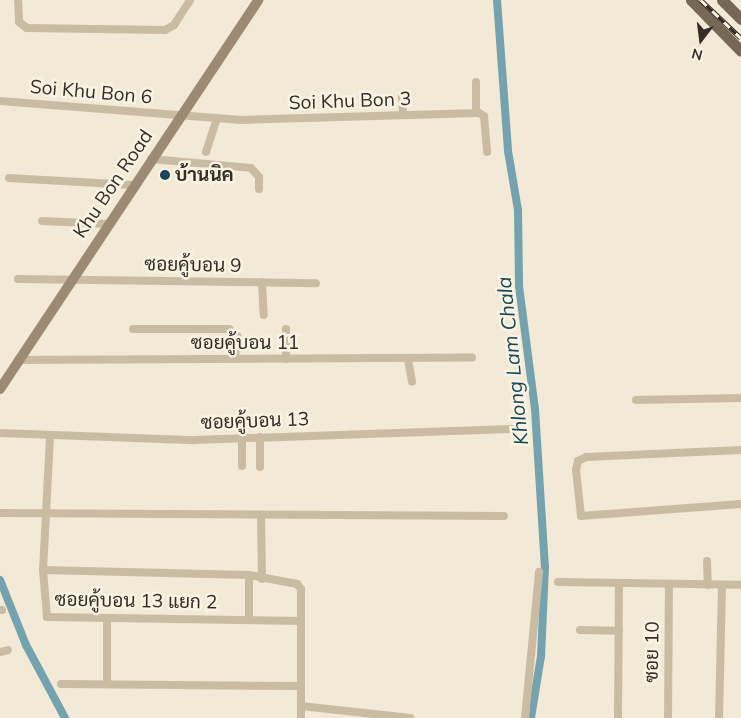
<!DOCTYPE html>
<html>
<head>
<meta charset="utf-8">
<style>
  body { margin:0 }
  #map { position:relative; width:741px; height:718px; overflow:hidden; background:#f2ead6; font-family:Mulish,Sarabun,sans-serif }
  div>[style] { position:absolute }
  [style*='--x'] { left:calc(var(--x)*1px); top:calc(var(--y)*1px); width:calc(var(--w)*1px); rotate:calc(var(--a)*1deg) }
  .canal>* { height:8px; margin:-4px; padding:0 4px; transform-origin:4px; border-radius:4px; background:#75a2af }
  .street>* { height:8px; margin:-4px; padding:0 4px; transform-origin:4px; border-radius:4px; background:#cabca2 }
  .secondary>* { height:10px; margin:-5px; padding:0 5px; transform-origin:5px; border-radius:5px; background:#9d8a74 }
  .primary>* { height:11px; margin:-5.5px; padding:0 5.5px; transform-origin:5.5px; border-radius:5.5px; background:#776755 }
  .rail>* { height:4.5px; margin-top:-2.25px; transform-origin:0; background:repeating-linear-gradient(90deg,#f9f3e3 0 8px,#342c25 0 16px); box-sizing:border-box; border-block:1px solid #342c25 }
  .dots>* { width:14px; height:14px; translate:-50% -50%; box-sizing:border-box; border:2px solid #f9f3e3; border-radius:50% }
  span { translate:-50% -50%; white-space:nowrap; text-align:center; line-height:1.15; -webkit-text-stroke:5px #f9f3e3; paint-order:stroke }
  .street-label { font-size:19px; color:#342c25 }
  .poi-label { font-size:19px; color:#342c25; font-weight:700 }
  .left { translate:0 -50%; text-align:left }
  .water-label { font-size:20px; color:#194757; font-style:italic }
  .north { position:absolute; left:676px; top:15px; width:50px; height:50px; -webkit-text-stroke:4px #f9f3e3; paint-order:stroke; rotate:195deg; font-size:14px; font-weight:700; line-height:20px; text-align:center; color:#342c25 }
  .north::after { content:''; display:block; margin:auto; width:18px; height:22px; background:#342c25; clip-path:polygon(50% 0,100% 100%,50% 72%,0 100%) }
</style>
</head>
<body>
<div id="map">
  <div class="canal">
    <div style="--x:497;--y:0;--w:151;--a:85.8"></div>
    <div style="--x:508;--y:151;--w:60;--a:80.4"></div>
    <div style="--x:518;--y:210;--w:76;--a:89.2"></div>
    <div style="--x:519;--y:286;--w:124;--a:82.6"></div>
    <div style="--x:535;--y:409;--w:157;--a:86.4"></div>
    <div style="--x:545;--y:566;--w:90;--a:92.5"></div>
    <div style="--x:541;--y:656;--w:63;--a:99.2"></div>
    <div style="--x:0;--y:580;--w:70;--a:68.2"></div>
    <div style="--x:26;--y:645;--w:83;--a:61.9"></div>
  </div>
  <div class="street">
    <div style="--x:18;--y:0;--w:22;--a:87"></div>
    <div style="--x:19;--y:22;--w:10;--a:37"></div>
    <div style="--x:27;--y:28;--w:138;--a:0.8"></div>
    <div style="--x:165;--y:30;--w:10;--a:-29"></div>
    <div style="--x:174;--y:25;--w:30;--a:-57"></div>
    <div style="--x:476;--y:82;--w:31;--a:90"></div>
    <div style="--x:402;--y:95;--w:20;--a:87"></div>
    <div style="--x:0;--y:101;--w:242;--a:4.5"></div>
    <div style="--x:241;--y:120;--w:238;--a:-1.7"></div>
    <div style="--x:479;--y:113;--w:6;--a:31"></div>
    <div style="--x:484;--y:116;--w:36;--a:85"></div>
    <div style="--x:206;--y:152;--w:35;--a:-72"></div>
    <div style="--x:151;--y:159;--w:100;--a:5.1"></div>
    <div style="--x:251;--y:168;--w:12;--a:48"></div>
    <div style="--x:259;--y:177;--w:12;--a:90"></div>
    <div style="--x:9;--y:178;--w:124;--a:3.2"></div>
    <div style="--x:42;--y:221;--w:66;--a:2.6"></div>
    <div style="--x:18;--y:279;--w:298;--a:0.8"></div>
    <div style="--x:262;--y:282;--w:33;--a:87"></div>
    <div style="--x:133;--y:329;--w:96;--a:0"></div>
    <div style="--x:229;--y:329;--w:11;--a:41"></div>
    <div style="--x:237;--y:336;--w:23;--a:95"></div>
    <div style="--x:286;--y:329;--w:30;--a:90"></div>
    <div style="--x:408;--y:359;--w:23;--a:80"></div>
    <div style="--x:18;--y:360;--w:454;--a:-0.3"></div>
    <div style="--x:636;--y:400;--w:105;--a:-1.1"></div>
    <div style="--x:0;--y:433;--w:195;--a:2.1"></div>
    <div style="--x:195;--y:440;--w:317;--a:-2"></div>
    <div style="--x:50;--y:437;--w:133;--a:93"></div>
    <div style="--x:43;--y:570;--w:47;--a:85.1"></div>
    <div style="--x:47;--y:617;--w:254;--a:0.9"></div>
    <div style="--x:242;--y:437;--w:29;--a:90"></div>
    <div style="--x:260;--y:437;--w:30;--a:90"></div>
    <div style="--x:741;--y:450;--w:155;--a:177.4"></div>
    <div style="--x:586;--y:457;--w:9;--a:153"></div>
    <div style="--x:578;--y:461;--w:9;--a:103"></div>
    <div style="--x:576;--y:470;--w:46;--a:83.8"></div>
    <div style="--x:581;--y:516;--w:160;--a:-4.3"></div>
    <div style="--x:0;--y:513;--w:504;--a:0.34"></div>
    <div style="--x:261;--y:515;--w:64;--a:89.1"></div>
    <div style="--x:707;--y:561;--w:24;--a:88"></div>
    <div style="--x:43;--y:570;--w:206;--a:1.4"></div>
    <div style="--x:249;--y:575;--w:49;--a:10.6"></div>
    <div style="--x:297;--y:584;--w:6;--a:51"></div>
    <div style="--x:301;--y:589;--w:129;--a:90"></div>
    <div style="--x:249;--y:575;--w:44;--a:90"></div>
    <div style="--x:558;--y:582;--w:183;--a:0.9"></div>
    <div style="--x:0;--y:610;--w:2;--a:0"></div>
    <div style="--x:580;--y:630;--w:39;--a:1"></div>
    <div style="--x:0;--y:652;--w:8;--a:-14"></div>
    <div style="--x:61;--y:684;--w:240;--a:0.5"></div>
    <div style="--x:107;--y:684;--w:65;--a:-90"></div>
    <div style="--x:301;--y:706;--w:110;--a:6.3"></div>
    <div style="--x:525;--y:718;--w:147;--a:-84.5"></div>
    <div style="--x:618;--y:718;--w:133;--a:-89.6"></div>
    <div style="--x:668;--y:718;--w:132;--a:-89.6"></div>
    <div style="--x:719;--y:718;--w:133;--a:-88.7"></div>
  </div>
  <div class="secondary">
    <div style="--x:0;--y:389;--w:467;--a:-56.4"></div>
  </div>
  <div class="primary">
    <div style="--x:691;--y:0;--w:71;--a:45.6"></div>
    <div style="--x:722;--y:0;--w:27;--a:45"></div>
  </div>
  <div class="rail">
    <div style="--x:701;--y:0;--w:55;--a:43.5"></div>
  </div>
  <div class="dots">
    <div style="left:165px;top:175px;background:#194757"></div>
  </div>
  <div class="street-label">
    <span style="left:91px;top:92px;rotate:5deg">Soi Khu Bon 6</span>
    <span style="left:350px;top:101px;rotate:-2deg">Soi Khu Bon 3</span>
    <span style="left:113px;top:184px;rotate:-56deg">Khu Bon Road</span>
    <span style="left:193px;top:265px;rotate:1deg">ซอยคู้บอน 9</span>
    <span style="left:245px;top:343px">ซอยคู้บอน 11</span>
    <span style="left:255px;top:421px;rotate:-2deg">ซอยคู้บอน 13</span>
    <span style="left:136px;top:601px;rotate:1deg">ซอยคู้บอน 13 แยก 2</span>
    <span style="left:652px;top:652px;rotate:-89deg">ซอย 10</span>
  </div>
  <div class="poi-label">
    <span class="left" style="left:175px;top:175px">บ้านนิค</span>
  </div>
  <div class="water-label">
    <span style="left:512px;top:361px;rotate:-96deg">Khlong Lam Chala</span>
  </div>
  <div class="north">N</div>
</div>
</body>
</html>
